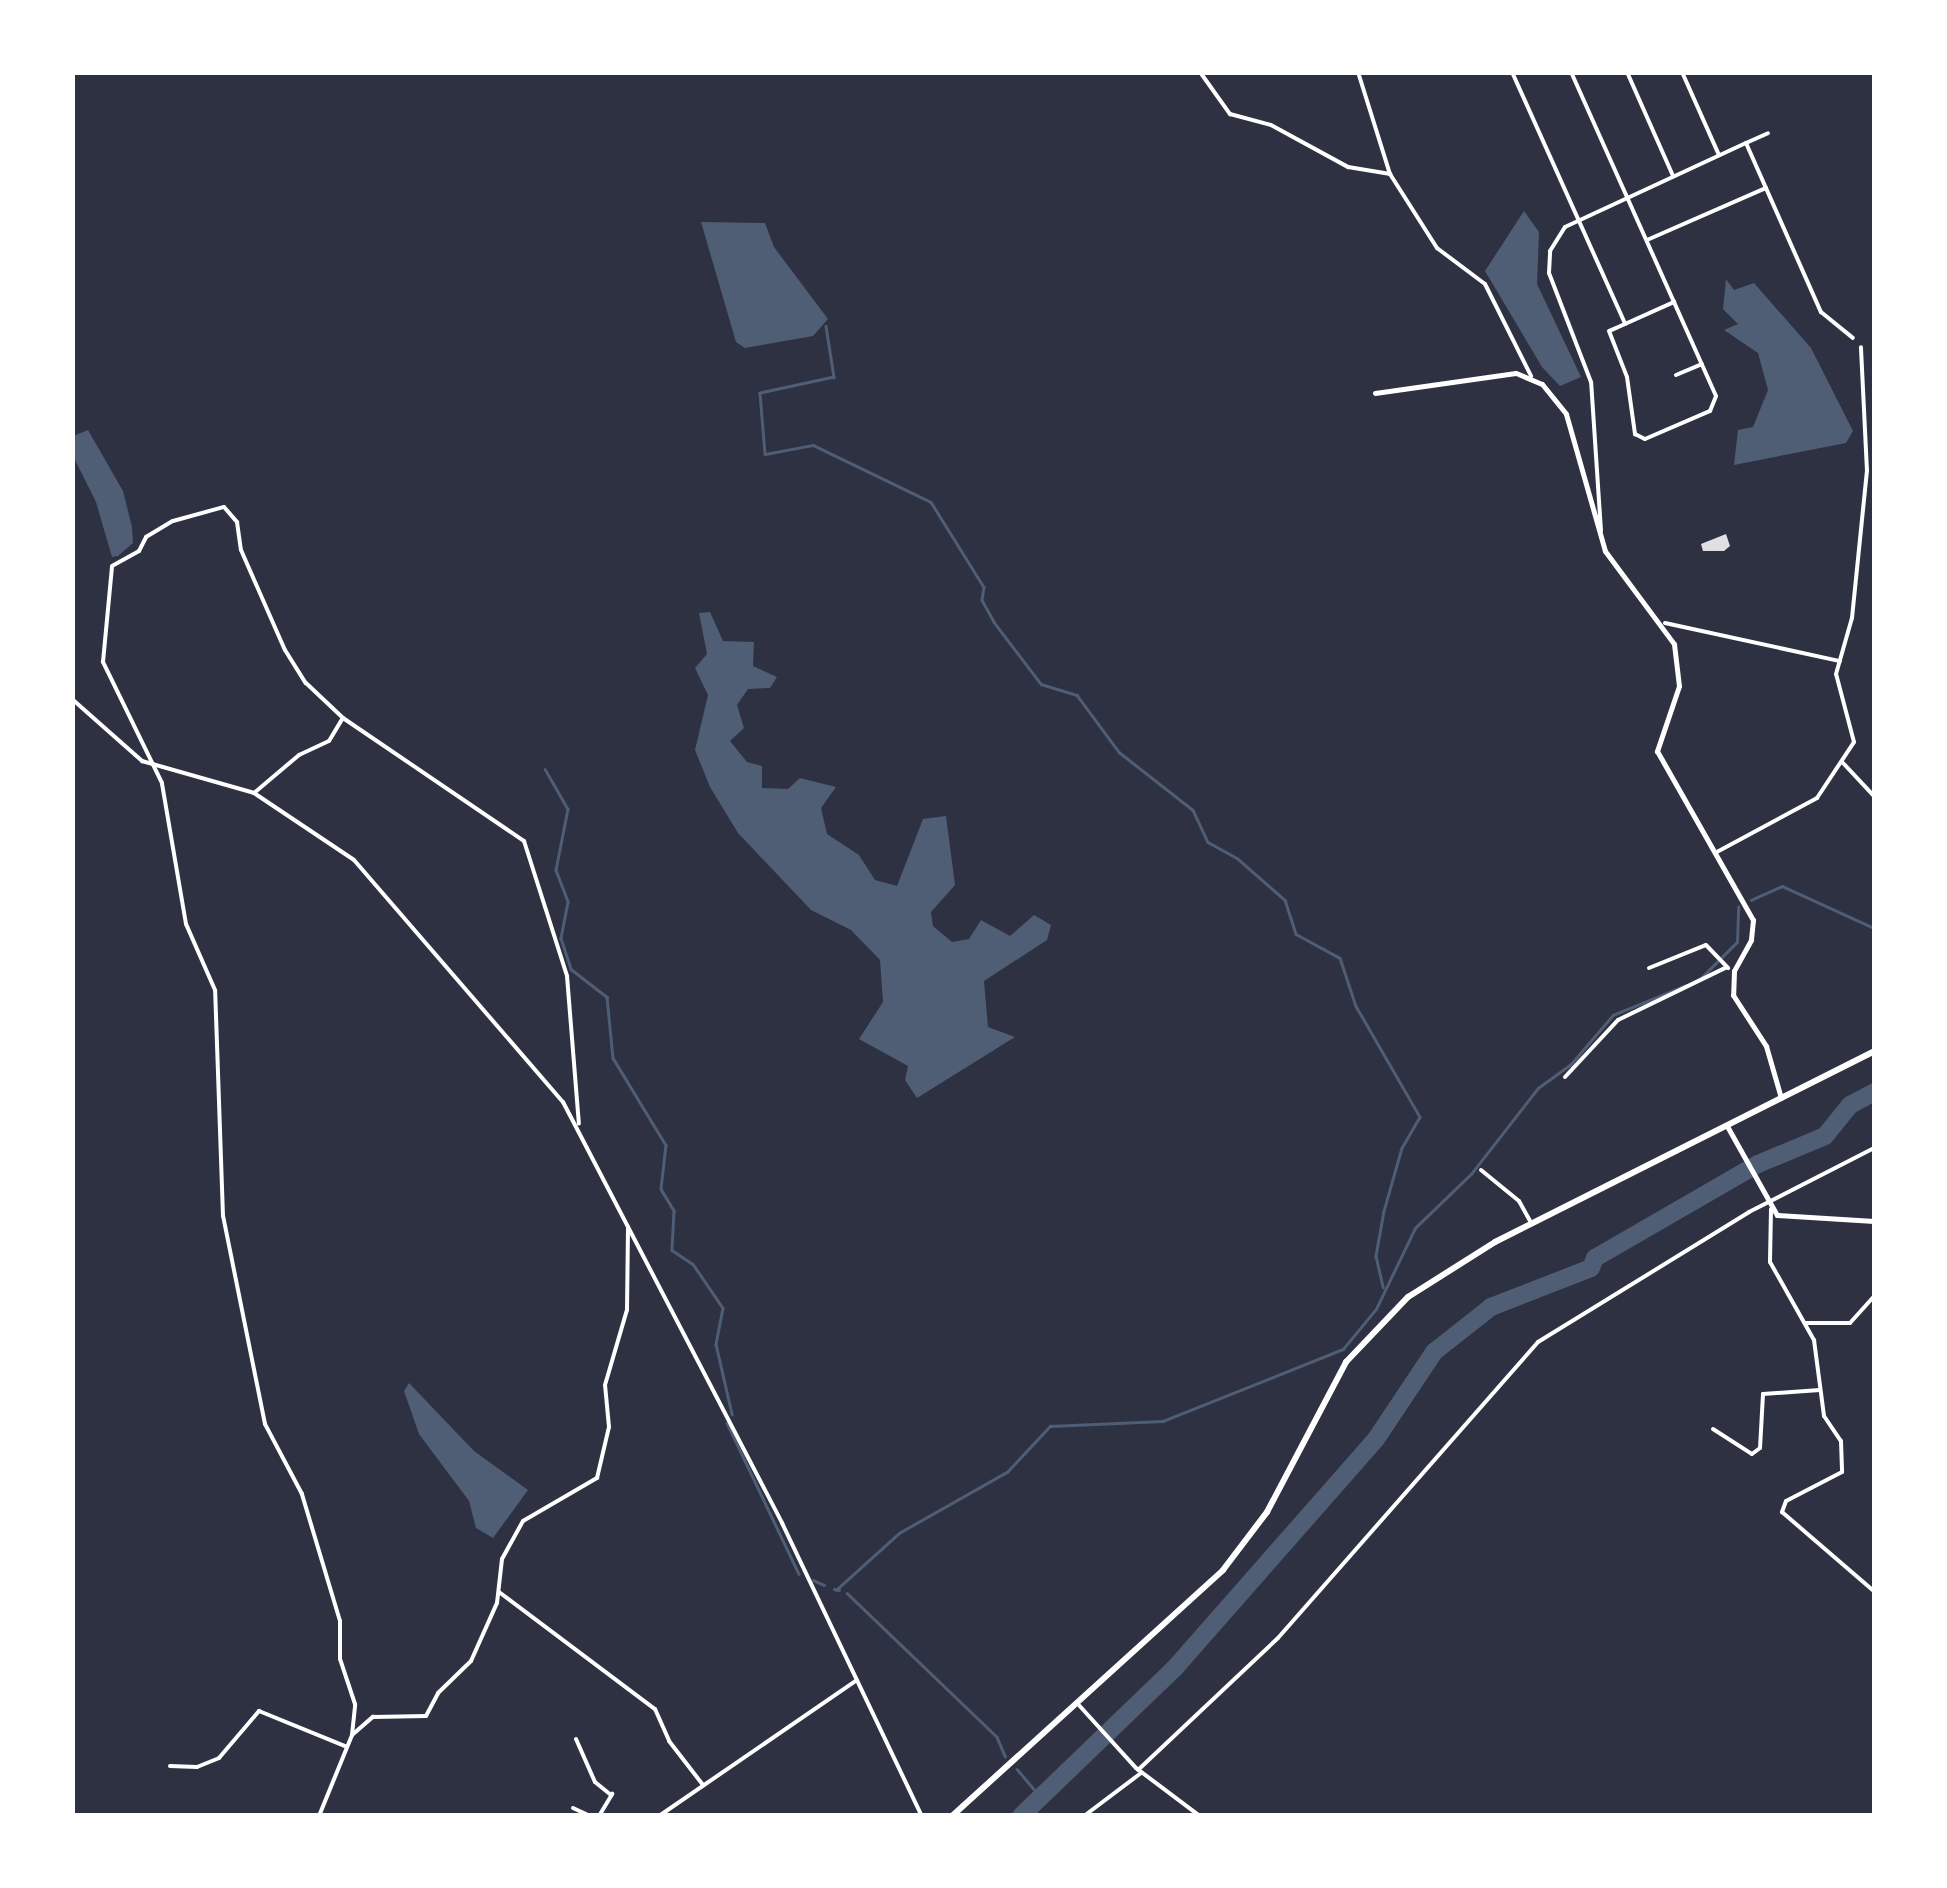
<!DOCTYPE html>
<html>
<head>
<meta charset="utf-8">
<style>
  body { margin:0 }
  #map { position:relative; width:1947px; height:1888px; overflow:hidden; background:#2d3142; font-family:Karla,sans-serif }
  div>[style] { position:absolute }
  [style*='--x'] { left:calc(var(--x)*1px); top:calc(var(--y)*1px); width:calc(var(--w)*1px); rotate:calc(var(--a)*1deg) }
  .water>* { inset:0; background:#4f5d75 }
  .stream>* { height:2.5px; margin:-1.25px; padding:0 1.25px; transform-origin:1.25px; border-radius:1.25px; background:#4f5d75 }
  .river>* { height:18px; margin:-9px; padding:0 9px; transform-origin:9px; border-radius:9px; background:#4f5d75 }
  .building>* { inset:0; background:#e0e0e3 }
  .minor>* { height:4px; margin:-2px; padding:0 2px; transform-origin:2px; border-radius:2px; background:#fff }
  .tertiary>* { height:5px; margin:-2.5px; padding:0 2.5px; transform-origin:2.5px; border-radius:2.5px; background:#fff }
  .secondary>* { height:6px; margin:-3px; padding:0 3px; transform-origin:3px; border-radius:3px; background:#fff }
  span { translate:-50% -50%; white-space:nowrap; text-align:center; line-height:1.15; -webkit-text-stroke:9px #fff; paint-order:stroke }
  .frame { position:absolute; inset:0; border:75px solid #fff; pointer-events:none }
</style>
</head>
<body>
<div id="map">
  <div class="water">
    <div style="clip-path:polygon(1524px 211px,1539px 232px,1537px 284px,1581px 377px,1560px 386px,1542px 367px,1485px 271px)"></div>
    <div style="clip-path:polygon(701px 222px,765px 223px,774px 247px,828px 319px,813px 336px,745px 348px,736px 342px)"></div>
    <div style="clip-path:polygon(1726px 279px,1734px 290px,1754px 283px,1811px 348px,1853px 431px,1846px 443px,1734px 465px,1738px 430px,1753px 427px,1768px 390px,1758px 353px,1724px 330px,1738px 324px,1723px 309px)"></div>
    <div style="clip-path:polygon(88px 430px,123px 491px,132px 527px,133px 543px,118px 556px,112px 557px,96px 502px,73px 456px,73px 436px)"></div>
    <div style="clip-path:polygon(710px 612px,723px 641px,754px 642px,753px 666px,777px 677px,770px 688px,748px 689px,737px 705px,744px 728px,730px 741px,747px 762px,762px 766px,762px 788px,788px 789px,800px 778px,836px 787px,821px 808px,827px 834px,859px 855px,875px 880px,897px 886px,923px 819px,946px 816px,955px 885px,931px 912px,933px 926px,952px 942px,969px 939px,981px 920px,1010px 936px,1034px 915px,1051px 925px,1047px 940px,984px 981px,988px 1027px,1015px 1037px,917px 1098px,905px 1080px,908px 1066px,859px 1039px,883px 1002px,880px 960px,851px 930px,811px 910px,738px 833px,710px 787px,695px 750px,708px 695px,695px 668px,707px 654px,699px 613px)"></div>
    <div style="clip-path:polygon(409px 1383px,474px 1451px,528px 1490px,493px 1538px,476px 1528px,469px 1501px,419px 1434px,404px 1391px)"></div>
  </div>
  <div class="stream">
    <div style="--x:826;--y:326;--w:52;--a:81.1"></div>
    <div style="--x:834;--y:377;--w:76;--a:167.8"></div>
    <div style="--x:760;--y:393;--w:61;--a:85.3"></div>
    <div style="--x:765;--y:454;--w:49;--a:-10.6"></div>
    <div style="--x:813;--y:445;--w:131;--a:25.8"></div>
    <div style="--x:931;--y:502;--w:100;--a:58.1"></div>
    <div style="--x:984;--y:587;--w:13;--a:99"></div>
    <div style="--x:982;--y:600;--w:25;--a:61"></div>
    <div style="--x:994;--y:622;--w:78;--a:52.8"></div>
    <div style="--x:1041;--y:684;--w:38;--a:17"></div>
    <div style="--x:1077;--y:695;--w:71;--a:53.6"></div>
    <div style="--x:1119;--y:752;--w:94;--a:38.1"></div>
    <div style="--x:1193;--y:810;--w:35;--a:65"></div>
    <div style="--x:1208;--y:842;--w:33;--a:29"></div>
    <div style="--x:1237;--y:858;--w:64;--a:41.2"></div>
    <div style="--x:1285;--y:900;--w:36;--a:72"></div>
    <div style="--x:1296;--y:934;--w:50;--a:28.6"></div>
    <div style="--x:1340;--y:958;--w:51;--a:71.6"></div>
    <div style="--x:1356;--y:1006;--w:128;--a:60"></div>
    <div style="--x:1420;--y:1117;--w:36;--a:120"></div>
    <div style="--x:1402;--y:1148;--w:66;--a:105.9"></div>
    <div style="--x:1384;--y:1211;--w:46;--a:100.1"></div>
    <div style="--x:1376;--y:1256;--w:32;--a:77"></div>
    <div style="--x:545;--y:769;--w:46;--a:60.1"></div>
    <div style="--x:568;--y:809;--w:62;--a:101.1"></div>
    <div style="--x:556;--y:870;--w:34;--a:69"></div>
    <div style="--x:568;--y:902;--w:37;--a:101"></div>
    <div style="--x:561;--y:938;--w:33;--a:72"></div>
    <div style="--x:571;--y:969;--w:46;--a:37.9"></div>
    <div style="--x:607;--y:997;--w:61;--a:84.4"></div>
    <div style="--x:613;--y:1058;--w:102;--a:58.7"></div>
    <div style="--x:666;--y:1145;--w:44;--a:96.5"></div>
    <div style="--x:661;--y:1189;--w:26;--a:59"></div>
    <div style="--x:674;--y:1211;--w:39;--a:93"></div>
    <div style="--x:672;--y:1250;--w:25;--a:34"></div>
    <div style="--x:693;--y:1264;--w:53;--a:55.7"></div>
    <div style="--x:723;--y:1308;--w:37;--a:101"></div>
    <div style="--x:716;--y:1344;--w:72;--a:77.1"></div>
    <div style="--x:1751;--y:900;--w:34;--a:-24"></div>
    <div style="--x:1782;--y:886;--w:101;--a:24.5"></div>
    <div style="--x:1702;--y:977;--w:49;--a:-45"></div>
    <div style="--x:1737;--y:942;--w:35;--a:-88"></div>
    <div style="--x:727;--y:1423;--w:167;--a:64.5"></div>
    <div style="--x:813;--y:1580;--w:12;--a:24"></div>
    <div style="--x:834;--y:1589;--w:5;--a:11"></div>
    <div style="--x:836;--y:1590;--w:85;--a:-42.1"></div>
    <div style="--x:899;--y:1533;--w:124;--a:-29.5"></div>
    <div style="--x:1007;--y:1472;--w:63;--a:-46.9"></div>
    <div style="--x:1050;--y:1426;--w:113;--a:-2.5"></div>
    <div style="--x:1163;--y:1421;--w:194;--a:-21.8"></div>
    <div style="--x:1343;--y:1349;--w:52;--a:-50.5"></div>
    <div style="--x:1376;--y:1309;--w:90;--a:-64.3"></div>
    <div style="--x:1415;--y:1228;--w:78;--a:-44"></div>
    <div style="--x:1471;--y:1174;--w:109;--a:-52.1"></div>
    <div style="--x:1538;--y:1088;--w:39;--a:-36"></div>
    <div style="--x:1570;--y:1065;--w:66;--a:-49.3"></div>
    <div style="--x:1613;--y:1015;--w:79;--a:-22.3"></div>
    <div style="--x:847;--y:1593;--w:208;--a:43.8"></div>
    <div style="--x:997;--y:1737;--w:21;--a:67"></div>
    <div style="--x:1017;--y:1769;--w:38;--a:50"></div>
  </div>
  <div class="river">
    <div style="--x:1021;--y:1816;--w:212;--a:-43.9"></div>
    <div style="--x:1174;--y:1669;--w:306;--a:-48.7"></div>
    <div style="--x:1376;--y:1439;--w:105;--a:-56.3"></div>
    <div style="--x:1434;--y:1352;--w:73;--a:-38.3"></div>
    <div style="--x:1491;--y:1307;--w:107;--a:-21.3"></div>
    <div style="--x:1591;--y:1268;--w:11;--a:-68"></div>
    <div style="--x:1595;--y:1258;--w:188;--a:-30"></div>
    <div style="--x:1758;--y:1164;--w:73;--a:-22.7"></div>
    <div style="--x:1825;--y:1136;--w:40;--a:-51"></div>
    <div style="--x:1850;--y:1105;--w:27;--a:-28"></div>
  </div>
  <div class="building">
    <div style="clip-path:polygon(1726px 534px,1730px 546px,1724px 551px,1703px 551px,1701px 544px)"></div>
  </div>
  <div class="minor">
    <div style="--x:1200;--y:72;--w:52;--a:54.5"></div>
    <div style="--x:1230;--y:114;--w:42;--a:15"></div>
    <div style="--x:1271;--y:125;--w:88;--a:28.6"></div>
    <div style="--x:1348;--y:167;--w:43;--a:9.5"></div>
    <div style="--x:1358;--y:72;--w:107;--a:72.6"></div>
    <div style="--x:1390;--y:174;--w:88;--a:57.6"></div>
    <div style="--x:1437;--y:248;--w:60;--a:36.9"></div>
    <div style="--x:1485;--y:284;--w:103;--a:63.4"></div>
    <div style="--x:1512;--y:72;--w:276;--a:65.8"></div>
    <div style="--x:1625;--y:324;--w:17;--a:156"></div>
    <div style="--x:1609;--y:331;--w:49;--a:68.6"></div>
    <div style="--x:1627;--y:377;--w:58;--a:82"></div>
    <div style="--x:1635;--y:434;--w:11;--a:27"></div>
    <div style="--x:1645;--y:439;--w:71;--a:-23.3"></div>
    <div style="--x:1710;--y:411;--w:16;--a:-68"></div>
    <div style="--x:1716;--y:396;--w:355;--a:-114.1"></div>
    <div style="--x:1627;--y:72;--w:114;--a:66.1"></div>
    <div style="--x:1682;--y:72;--w:91;--a:66"></div>
    <div style="--x:1746;--y:143;--w:24;--a:-24"></div>
    <div style="--x:1647;--y:240;--w:130;--a:-23.6"></div>
    <div style="--x:1625;--y:324;--w:54;--a:-24.2"></div>
    <div style="--x:1676;--y:375;--w:28;--a:-23"></div>
    <div style="--x:1601;--y:531;--w:149;--a:-93.8"></div>
    <div style="--x:1591;--y:382;--w:117;--a:-111.1"></div>
    <div style="--x:1549;--y:273;--w:22;--a:-87"></div>
    <div style="--x:1550;--y:251;--w:28;--a:-58"></div>
    <div style="--x:1565;--y:227;--w:200;--a:-24.9"></div>
    <div style="--x:1746;--y:143;--w:185;--a:66.1"></div>
    <div style="--x:1821;--y:312;--w:41;--a:39.1"></div>
    <div style="--x:1665;--y:623;--w:179;--a:12.3"></div>
    <div style="--x:72;--y:699;--w:94;--a:41.5"></div>
    <div style="--x:142;--y:761;--w:116;--a:15.9"></div>
    <div style="--x:254;--y:793;--w:120;--a:33.8"></div>
    <div style="--x:354;--y:860;--w:320;--a:49.2"></div>
    <div style="--x:563;--y:1102;--w:475;--a:62.5"></div>
    <div style="--x:782;--y:1523;--w:325;--a:64.5"></div>
    <div style="--x:1843;--y:763;--w:45;--a:46.8"></div>
    <div style="--x:254;--y:793;--w:59;--a:-40.2"></div>
    <div style="--x:299;--y:755;--w:33;--a:-25"></div>
    <div style="--x:329;--y:741;--w:27;--a:-59"></div>
    <div style="--x:1715;--y:853;--w:116;--a:-28.3"></div>
    <div style="--x:1817;--y:798;--w:67;--a:-56.5"></div>
    <div style="--x:1854;--y:742;--w:70;--a:-104.8"></div>
    <div style="--x:1836;--y:674;--w:58;--a:-74.1"></div>
    <div style="--x:1852;--y:618;--w:148;--a:-84.2"></div>
    <div style="--x:1867;--y:471;--w:124;--a:-92.8"></div>
    <div style="--x:1649;--y:968;--w:61;--a:-22"></div>
    <div style="--x:1706;--y:945;--w:32;--a:46"></div>
    <div style="--x:1565;--y:1077;--w:78;--a:-47.1"></div>
    <div style="--x:1618;--y:1020;--w:121;--a:-25.9"></div>
    <div style="--x:1481;--y:1170;--w:49;--a:39.2"></div>
    <div style="--x:1519;--y:1201;--w:26;--a:61"></div>
    <div style="--x:1771;--y:1209;--w:53;--a:91.1"></div>
    <div style="--x:1770;--y:1262;--w:90;--a:60.6"></div>
    <div style="--x:1814;--y:1340;--w:77;--a:82.5"></div>
    <div style="--x:1824;--y:1416;--w:30;--a:56"></div>
    <div style="--x:1841;--y:1441;--w:31;--a:88"></div>
    <div style="--x:1842;--y:1472;--w:63;--a:152.6"></div>
    <div style="--x:1786;--y:1501;--w:12;--a:110"></div>
    <div style="--x:1782;--y:1512;--w:121;--a:40.7"></div>
    <div style="--x:1805;--y:1323;--w:45;--a:0"></div>
    <div style="--x:1850;--y:1323;--w:36;--a:-48"></div>
    <div style="--x:1713;--y:1429;--w:46;--a:32.7"></div>
    <div style="--x:1752;--y:1454;--w:10;--a:-37"></div>
    <div style="--x:1760;--y:1448;--w:54;--a:-86.8"></div>
    <div style="--x:1763;--y:1394;--w:57;--a:-4"></div>
    <div style="--x:499;--y:1592;--w:195;--a:36.9"></div>
    <div style="--x:655;--y:1709;--w:35;--a:66"></div>
    <div style="--x:669;--y:1741;--w:56;--a:52.3"></div>
    <div style="--x:1077;--y:1703;--w:88;--a:47.8"></div>
    <div style="--x:1136;--y:1768;--w:80;--a:36.9"></div>
    <div style="--x:352;--y:1735;--w:28;--a:-41"></div>
    <div style="--x:373;--y:1717;--w:53;--a:-1.1"></div>
    <div style="--x:426;--y:1716;--w:26;--a:-62"></div>
    <div style="--x:438;--y:1693;--w:46;--a:-44.1"></div>
    <div style="--x:471;--y:1661;--w:64;--a:-65.9"></div>
    <div style="--x:497;--y:1603;--w:44;--a:-83.5"></div>
    <div style="--x:502;--y:1559;--w:43;--a:-61.1"></div>
    <div style="--x:523;--y:1521;--w:86;--a:-30.2"></div>
    <div style="--x:597;--y:1478;--w:52;--a:-76.8"></div>
    <div style="--x:609;--y:1427;--w:42;--a:-95.4"></div>
    <div style="--x:605;--y:1385;--w:78;--a:-73.7"></div>
    <div style="--x:627;--y:1310;--w:83;--a:-89.3"></div>
    <div style="--x:576;--y:1739;--w:47;--a:66.2"></div>
    <div style="--x:595;--y:1782;--w:21;--a:39"></div>
    <div style="--x:170;--y:1766;--w:27;--a:2"></div>
    <div style="--x:197;--y:1767;--w:24;--a:-22"></div>
    <div style="--x:219;--y:1758;--w:62;--a:-49.6"></div>
    <div style="--x:259;--y:1711;--w:95;--a:22.2"></div>
    <div style="--x:1138;--y:1770;--w:192;--a:-43.3"></div>
    <div style="--x:1278;--y:1638;--w:394;--a:-48.7"></div>
    <div style="--x:1538;--y:1342;--w:248;--a:-31.6"></div>
    <div style="--x:1749;--y:1212;--w:140;--a:-27.1"></div>
    <div style="--x:573;--y:1808;--w:19;--a:25"></div>
    <div style="--x:319;--y:1816;--w:87;--a:-67.8"></div>
    <div style="--x:352;--y:1735;--w:31;--a:-84"></div>
    <div style="--x:355;--y:1704;--w:47;--a:-108.4"></div>
    <div style="--x:340;--y:1659;--w:38;--a:-90"></div>
    <div style="--x:340;--y:1621;--w:133;--a:-106.7"></div>
    <div style="--x:302;--y:1494;--w:79;--a:-117.9"></div>
    <div style="--x:265;--y:1424;--w:212;--a:-101.4"></div>
    <div style="--x:223;--y:1216;--w:226;--a:-92"></div>
    <div style="--x:215;--y:990;--w:72;--a:-113.7"></div>
    <div style="--x:186;--y:924;--w:143;--a:-99.7"></div>
    <div style="--x:162;--y:783;--w:135;--a:-116"></div>
    <div style="--x:103;--y:662;--w:96;--a:-84.6"></div>
    <div style="--x:112;--y:566;--w:31;--a:-29"></div>
    <div style="--x:139;--y:551;--w:16;--a:-63"></div>
    <div style="--x:146;--y:537;--w:31;--a:-31"></div>
    <div style="--x:173;--y:521;--w:53;--a:-15.4"></div>
    <div style="--x:224;--y:507;--w:20;--a:49"></div>
    <div style="--x:237;--y:522;--w:28;--a:82"></div>
    <div style="--x:241;--y:550;--w:109;--a:66.3"></div>
    <div style="--x:285;--y:650;--w:39;--a:58"></div>
    <div style="--x:306;--y:683;--w:51;--a:43.4"></div>
    <div style="--x:343;--y:718;--w:219;--a:34.2"></div>
    <div style="--x:524;--y:841;--w:142;--a:72.3"></div>
    <div style="--x:567;--y:976;--w:148;--a:85.4"></div>
    <div style="--x:599;--y:1816;--w:26;--a:-59"></div>
    <div style="--x:659;--y:1816;--w:240;--a:-34.5"></div>
    <div style="--x:1084;--y:1816;--w:71;--a:-37"></div>
  </div>
  <div class="tertiary">
    <div style="--x:1375;--y:393;--w:142;--a:-8.1"></div>
    <div style="--x:1516;--y:373;--w:28;--a:23"></div>
    <div style="--x:1542;--y:384;--w:38;--a:51"></div>
    <div style="--x:1566;--y:414;--w:142;--a:74.1"></div>
    <div style="--x:1605;--y:551;--w:116;--a:53.4"></div>
    <div style="--x:1674;--y:644;--w:42;--a:83.2"></div>
    <div style="--x:1679;--y:686;--w:69;--a:108.7"></div>
    <div style="--x:1657;--y:751;--w:194;--a:60.4"></div>
    <div style="--x:1753;--y:920;--w:20;--a:96"></div>
    <div style="--x:1751;--y:940;--w:35;--a:119"></div>
    <div style="--x:1734;--y:971;--w:24;--a:92"></div>
    <div style="--x:1733;--y:995;--w:61;--a:57.1"></div>
    <div style="--x:1766;--y:1046;--w:54;--a:73.9"></div>
    <div style="--x:1727;--y:1126;--w:102;--a:60.7"></div>
    <div style="--x:1777;--y:1215;--w:97;--a:3.5"></div>
  </div>
  <div class="secondary">
    <div style="--x:952;--y:1816;--w:366;--a:-42.2"></div>
    <div style="--x:1223;--y:1570;--w:73;--a:-52.8"></div>
    <div style="--x:1267;--y:1512;--w:170;--a:-62.2"></div>
    <div style="--x:1346;--y:1362;--w:90;--a:-46.4"></div>
    <div style="--x:1408;--y:1297;--w:103;--a:-32.3"></div>
    <div style="--x:1495;--y:1242;--w:424;--a:-26.7"></div>
  </div>
  <div class="frame"></div>
</div>
</body>
</html>
